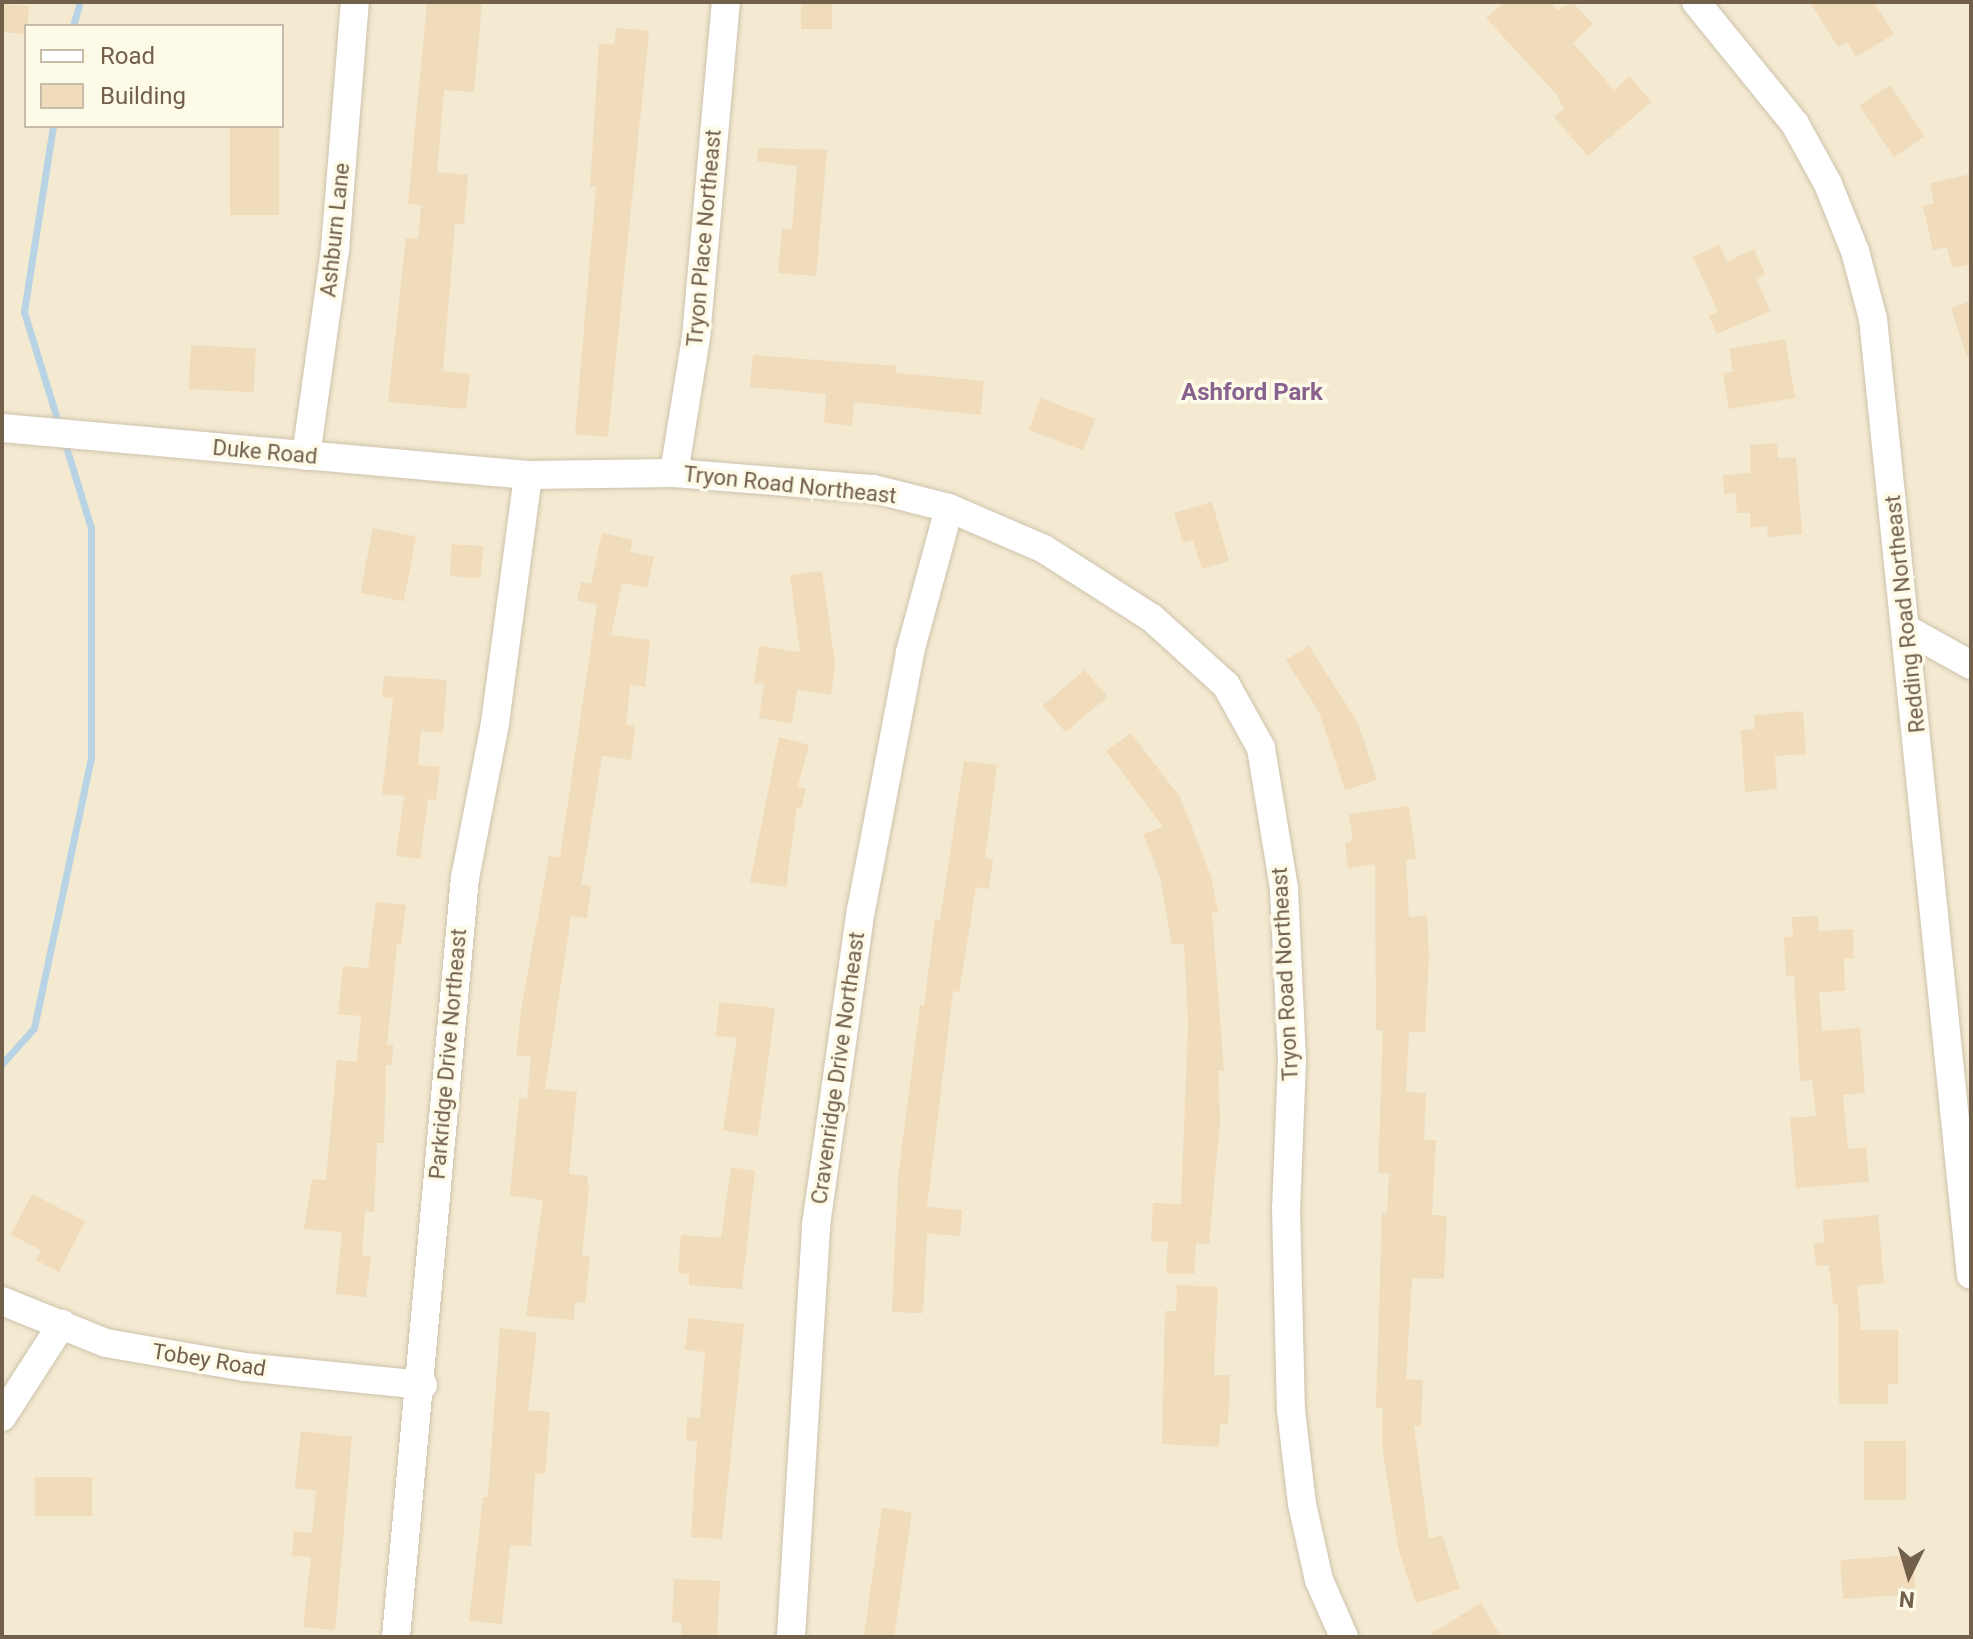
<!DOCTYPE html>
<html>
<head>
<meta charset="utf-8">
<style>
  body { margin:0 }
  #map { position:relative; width:1973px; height:1639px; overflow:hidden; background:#fbf7e2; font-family:Roboto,sans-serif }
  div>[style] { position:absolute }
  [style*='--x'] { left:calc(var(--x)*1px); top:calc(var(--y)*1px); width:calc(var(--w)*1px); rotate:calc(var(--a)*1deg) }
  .residential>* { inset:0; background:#f3ead1 }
  .stream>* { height:7px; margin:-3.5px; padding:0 3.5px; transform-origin:3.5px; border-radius:3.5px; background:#b8d4e4 }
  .building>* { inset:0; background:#f0dbbb; transform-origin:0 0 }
  .roads { filter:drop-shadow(0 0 2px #cec2ac) drop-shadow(0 0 2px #cec2ac) }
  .street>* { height:28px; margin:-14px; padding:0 14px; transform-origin:14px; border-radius:14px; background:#fff }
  span { translate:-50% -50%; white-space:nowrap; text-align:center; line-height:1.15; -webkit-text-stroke:7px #fefae8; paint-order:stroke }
  .street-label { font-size:22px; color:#72604a }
  .neighbourhood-label { font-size:24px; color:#89618e; font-weight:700 }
  .frame { position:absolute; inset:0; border:4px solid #72604a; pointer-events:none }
  .legend { position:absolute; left:24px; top:24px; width:260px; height:104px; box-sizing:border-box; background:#fefae8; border:2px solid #c6bca9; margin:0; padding:10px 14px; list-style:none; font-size:24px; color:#72604a }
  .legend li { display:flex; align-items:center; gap:16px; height:40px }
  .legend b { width:40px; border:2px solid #c6bca9 }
  .north { position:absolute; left:1869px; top:1535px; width:80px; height:80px; -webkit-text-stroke:6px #fefae8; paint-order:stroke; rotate:185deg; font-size:22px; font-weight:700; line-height:32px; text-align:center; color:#72604a }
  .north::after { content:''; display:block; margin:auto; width:28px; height:36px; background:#72604a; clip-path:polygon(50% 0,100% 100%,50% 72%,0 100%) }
</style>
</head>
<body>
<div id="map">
  <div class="residential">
    <div style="clip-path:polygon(evenodd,2px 2px,1971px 2px,1971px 1637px,2px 1637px,2px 2px,26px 26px,282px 26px,282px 126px,26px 126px,26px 26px)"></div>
  </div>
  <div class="stream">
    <div style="--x:73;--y:26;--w:25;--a:-74"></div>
    <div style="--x:53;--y:126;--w:188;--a:98.9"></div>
    <div style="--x:24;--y:312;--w:118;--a:72.8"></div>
    <div style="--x:2;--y:1064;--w:48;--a:-48.4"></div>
    <div style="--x:34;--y:1028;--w:277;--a:-78.1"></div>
    <div style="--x:91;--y:757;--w:229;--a:-90"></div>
    <div style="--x:91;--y:528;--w:92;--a:-107.1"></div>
  </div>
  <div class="building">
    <div style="clip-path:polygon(427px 2px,482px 2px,474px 92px,444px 90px,437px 172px,468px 175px,464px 224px,455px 224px,443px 371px,470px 374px,466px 409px,388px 402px,406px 238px,418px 239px,421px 205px,408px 204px)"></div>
    <div style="left:801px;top:2px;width:31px;height:27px"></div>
    <div style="clip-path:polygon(1504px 2px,1550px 2px,1558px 10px,1572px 2px,1593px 24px,1573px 43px,1614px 90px,1630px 76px,1651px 102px,1588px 156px,1554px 117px,1564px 109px,1556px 94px,1486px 18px)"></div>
    <div style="clip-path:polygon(1810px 2px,1874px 2px,1894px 34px,1856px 57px,1847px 42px,1838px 47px)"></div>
    <div style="left:2px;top:4px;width:27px;height:28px;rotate:4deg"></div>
    <div style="clip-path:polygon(616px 28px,649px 31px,608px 437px,575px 434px,596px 187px,590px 187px,599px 43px,614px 45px)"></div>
    <div style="left:1890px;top:85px;width:62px;height:37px;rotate:56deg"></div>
    <div style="left:230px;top:126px;width:49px;height:89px"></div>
    <div style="clip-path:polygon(758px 148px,827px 150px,816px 276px,778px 273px,782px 229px,792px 230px,797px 166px,757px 161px)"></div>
    <div style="clip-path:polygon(1971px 174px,1971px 264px,1952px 268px,1947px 247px,1933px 250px,1923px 206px,1934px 203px,1930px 183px)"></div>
    <div style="clip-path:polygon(1719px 245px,1727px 262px,1754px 249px,1765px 274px,1756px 278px,1770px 311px,1717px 334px,1709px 316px,1718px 312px,1693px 257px)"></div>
    <div style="clip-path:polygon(1971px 301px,1971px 357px,1967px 357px,1951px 308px)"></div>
    <div style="clip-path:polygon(1785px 339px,1795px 398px,1729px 409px,1723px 373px,1733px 372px,1729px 349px)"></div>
    <div style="left:191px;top:345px;width:65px;height:44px;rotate:3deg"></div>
    <div style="clip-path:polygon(753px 355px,896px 366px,896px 373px,984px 381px,981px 415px,854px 402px,852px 426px,824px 423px,826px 394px,750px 387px)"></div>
    <div style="left:1041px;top:398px;width:58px;height:34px;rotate:21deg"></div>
    <div style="clip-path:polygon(1777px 443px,1778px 458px,1796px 457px,1802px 534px,1768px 537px,1767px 526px,1751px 528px,1750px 513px,1737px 513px,1735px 493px,1724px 494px,1723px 475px,1751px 473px,1750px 445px)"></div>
    <div style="clip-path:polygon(1212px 502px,1229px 561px,1202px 569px,1193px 540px,1183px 543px,1174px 513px)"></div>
    <div style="left:373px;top:528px;width:44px;height:66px;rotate:11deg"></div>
    <div style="clip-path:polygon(602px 533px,633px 540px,630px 552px,654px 557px,647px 588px,622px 583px,611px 635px,650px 640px,645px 687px,630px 685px,626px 725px,635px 725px,631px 760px,602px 756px,581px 885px,591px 886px,587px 918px,571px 916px,545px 1089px,577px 1092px,569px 1174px,587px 1176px,589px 1189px,582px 1255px,590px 1256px,585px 1303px,575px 1302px,574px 1320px,526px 1316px,543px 1200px,510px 1196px,519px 1098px,527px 1099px,531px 1057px,516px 1055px,522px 1004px,549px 856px,560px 857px,597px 605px,577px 600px,581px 582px,591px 584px)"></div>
    <div style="left:452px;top:544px;width:31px;height:32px;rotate:4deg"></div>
    <div style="clip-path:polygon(822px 571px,835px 664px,831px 695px,797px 690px,792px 723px,759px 718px,764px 684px,754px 683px,759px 646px,800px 652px,790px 575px)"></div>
    <div style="clip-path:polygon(1309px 646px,1358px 723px,1377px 780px,1345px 790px,1319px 712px,1286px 660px)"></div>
    <div style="left:1085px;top:670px;width:35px;height:55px;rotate:50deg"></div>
    <div style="clip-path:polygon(384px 676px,447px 680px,443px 733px,421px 731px,418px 765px,440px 767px,436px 800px,428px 799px,420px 859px,396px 856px,404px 796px,382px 794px,393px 698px,382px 697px)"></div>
    <div style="clip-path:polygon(1803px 711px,1806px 754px,1775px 756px,1777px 789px,1745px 792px,1741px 730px,1755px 729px,1754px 715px)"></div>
    <div style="clip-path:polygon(1131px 733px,1180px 797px,1211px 876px,1218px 912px,1212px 913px,1224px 1071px,1218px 1070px,1220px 1120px,1209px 1244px,1196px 1243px,1194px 1274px,1166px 1273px,1168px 1242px,1151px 1241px,1153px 1203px,1181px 1204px,1188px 1025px,1184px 943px,1172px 945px,1160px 877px,1143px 834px,1163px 827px,1106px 751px)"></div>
    <div style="clip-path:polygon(779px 737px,809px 745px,798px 786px,806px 789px,801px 808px,797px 807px,786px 887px,750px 882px)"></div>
    <div style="clip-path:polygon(964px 761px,997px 765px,985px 858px,993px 859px,989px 889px,976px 887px,959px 992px,953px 991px,927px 1207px,962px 1210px,960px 1236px,927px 1233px,923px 1313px,892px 1312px,898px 1178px,920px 1005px,924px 1006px,935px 920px,940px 920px)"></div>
    <div style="clip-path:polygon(1409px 806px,1416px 859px,1406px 860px,1409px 917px,1427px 916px,1429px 957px,1425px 1032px,1409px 1032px,1406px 1092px,1426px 1093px,1424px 1140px,1436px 1140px,1432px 1215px,1447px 1216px,1444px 1279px,1412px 1278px,1406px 1379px,1423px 1380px,1421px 1426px,1414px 1426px,1429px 1539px,1442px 1535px,1460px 1589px,1416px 1603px,1398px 1548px,1382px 1445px,1383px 1408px,1376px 1408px,1382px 1213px,1387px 1213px,1389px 1173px,1378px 1173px,1383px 1031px,1376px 1030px,1375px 864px,1348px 868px,1345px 843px,1353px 841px,1349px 814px)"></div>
    <div style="clip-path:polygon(376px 902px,406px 905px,401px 944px,397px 944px,387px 1045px,393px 1045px,392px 1065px,386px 1065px,384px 1143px,377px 1143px,374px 1212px,365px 1211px,362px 1256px,371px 1257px,366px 1297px,336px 1294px,342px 1232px,304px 1229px,312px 1179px,326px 1180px,337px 1060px,357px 1062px,361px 1016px,338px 1014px,343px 966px,368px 968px)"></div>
    <div style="clip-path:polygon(1818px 916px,1819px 931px,1853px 929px,1854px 958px,1844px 959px,1845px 991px,1819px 992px,1822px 1031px,1860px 1028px,1865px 1093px,1843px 1095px,1848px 1149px,1866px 1147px,1869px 1182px,1796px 1188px,1790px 1118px,1816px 1116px,1812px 1080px,1800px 1081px,1794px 975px,1786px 976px,1784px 937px,1793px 936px,1792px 917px)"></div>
    <div style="clip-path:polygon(719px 1002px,775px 1008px,758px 1136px,723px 1130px,737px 1038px,716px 1036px)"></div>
    <div style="clip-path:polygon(731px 1167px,755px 1171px,742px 1289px,689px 1285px,689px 1274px,678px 1273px,681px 1235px,721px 1238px)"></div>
    <div style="clip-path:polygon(32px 1194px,85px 1221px,59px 1272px,36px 1260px,41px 1250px,11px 1235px)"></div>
    <div style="clip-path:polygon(1878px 1215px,1884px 1283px,1857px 1286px,1861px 1330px,1898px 1330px,1898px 1384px,1888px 1384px,1888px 1404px,1839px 1404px,1838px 1304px,1833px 1304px,1829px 1265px,1816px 1266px,1814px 1243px,1824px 1242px,1823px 1220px)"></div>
    <div style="clip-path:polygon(1177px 1285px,1218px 1287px,1214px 1375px,1230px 1375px,1228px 1424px,1220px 1424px,1219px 1447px,1162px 1444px,1165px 1311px,1176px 1311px)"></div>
    <div style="clip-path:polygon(689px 1318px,744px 1324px,722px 1539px,691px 1537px,697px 1441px,686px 1440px,687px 1417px,700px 1418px,705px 1352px,685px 1350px)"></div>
    <div style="clip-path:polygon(500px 1328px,537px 1333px,528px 1410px,550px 1412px,545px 1474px,535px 1473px,531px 1546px,510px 1545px,502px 1624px,469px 1621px,483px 1497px,488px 1497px)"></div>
    <div style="clip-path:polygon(301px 1431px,352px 1437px,335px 1630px,303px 1627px,311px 1557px,292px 1556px,294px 1531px,312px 1533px,316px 1491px,295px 1488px)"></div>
    <div style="left:1864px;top:1441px;width:42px;height:59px"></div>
    <div style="left:35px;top:1477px;width:57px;height:39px"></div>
    <div style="left:882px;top:1508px;width:30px;height:130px;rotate:8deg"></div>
    <div style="left:1913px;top:1555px;width:39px;height:73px;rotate:86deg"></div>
    <div style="clip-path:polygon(674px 1579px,720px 1581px,717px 1637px,681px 1637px,682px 1623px,672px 1622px)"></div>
    <div style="clip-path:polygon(1481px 1603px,1501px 1637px,1426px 1637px)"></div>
  </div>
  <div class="roads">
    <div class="street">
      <div style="--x:1696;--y:2;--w:157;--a:50.9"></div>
      <div style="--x:1795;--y:124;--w:68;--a:61.2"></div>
      <div style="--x:1828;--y:184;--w:72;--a:68.1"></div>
      <div style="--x:1855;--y:251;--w:70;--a:75.2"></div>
      <div style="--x:1873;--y:319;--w:961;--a:84.15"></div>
      <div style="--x:2;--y:428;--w:528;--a:5.11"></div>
      <div style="--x:528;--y:475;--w:146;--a:-0.8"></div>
      <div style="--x:674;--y:473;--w:201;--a:4.6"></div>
      <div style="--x:874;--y:489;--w:77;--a:14.2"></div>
      <div style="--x:949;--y:508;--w:103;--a:23.3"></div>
      <div style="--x:1044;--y:549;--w:128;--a:32.6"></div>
      <div style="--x:1152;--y:618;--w:100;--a:42.2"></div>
      <div style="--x:1226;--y:685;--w:72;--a:60.9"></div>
      <div style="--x:1261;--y:748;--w:143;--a:80.7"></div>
      <div style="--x:1284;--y:889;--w:172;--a:87.3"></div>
      <div style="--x:1292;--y:1061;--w:147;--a:92.3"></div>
      <div style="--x:1286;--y:1208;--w:202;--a:88.6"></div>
      <div style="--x:1291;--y:1410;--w:95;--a:83.3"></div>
      <div style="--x:1302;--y:1504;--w:78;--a:77.4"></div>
      <div style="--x:1319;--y:1580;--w:62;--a:66.3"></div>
      <div style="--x:306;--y:456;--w:209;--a:-82"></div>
      <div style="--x:335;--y:249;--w:248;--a:-85.4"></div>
      <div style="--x:674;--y:473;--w:138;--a:-80.8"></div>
      <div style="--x:696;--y:337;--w:336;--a:-84.9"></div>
      <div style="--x:1908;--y:630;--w:72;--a:29.1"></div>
      <div style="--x:2;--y:1301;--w:112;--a:22"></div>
      <div style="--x:106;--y:1343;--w:141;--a:9.8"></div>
      <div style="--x:245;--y:1367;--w:179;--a:5.8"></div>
      <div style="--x:2;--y:1417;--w:111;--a:-57.2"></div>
      <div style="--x:396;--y:1637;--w:762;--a:-84.81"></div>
      <div style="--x:465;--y:878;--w:158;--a:-79"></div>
      <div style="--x:495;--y:723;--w:250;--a:-82.4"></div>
      <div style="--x:791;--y:1637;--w:413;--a:-86.5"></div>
      <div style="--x:816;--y:1225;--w:318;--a:-81.9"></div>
      <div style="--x:861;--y:910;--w:263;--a:-79.2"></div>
      <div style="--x:910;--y:652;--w:149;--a:-74.8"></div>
    </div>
  </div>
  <div class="street-label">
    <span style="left:335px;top:230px;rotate:-84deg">Ashburn Lane</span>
    <span style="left:704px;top:238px;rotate:-85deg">Tryon Place Northeast</span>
    <span style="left:265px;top:452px;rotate:5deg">Duke Road</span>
    <span style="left:790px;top:485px;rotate:6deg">Tryon Road Northeast</span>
    <span style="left:1905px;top:614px;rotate:-96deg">Redding Road Northeast</span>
    <span style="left:1285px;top:974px;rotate:-93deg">Tryon Road Northeast</span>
    <span style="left:448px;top:1054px;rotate:-85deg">Parkridge Drive Northeast</span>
    <span style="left:838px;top:1068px;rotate:-82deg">Cravenridge Drive Northeast</span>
    <span style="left:209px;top:1360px;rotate:9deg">Tobey Road</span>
  </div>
  <div class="neighbourhood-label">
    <span style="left:1252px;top:393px">Ashford Park</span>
  </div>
  <div class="frame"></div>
  <ul class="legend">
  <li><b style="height:10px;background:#fff"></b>Road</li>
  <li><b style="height:22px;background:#f0dbbb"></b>Building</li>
  </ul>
  <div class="north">N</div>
</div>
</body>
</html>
